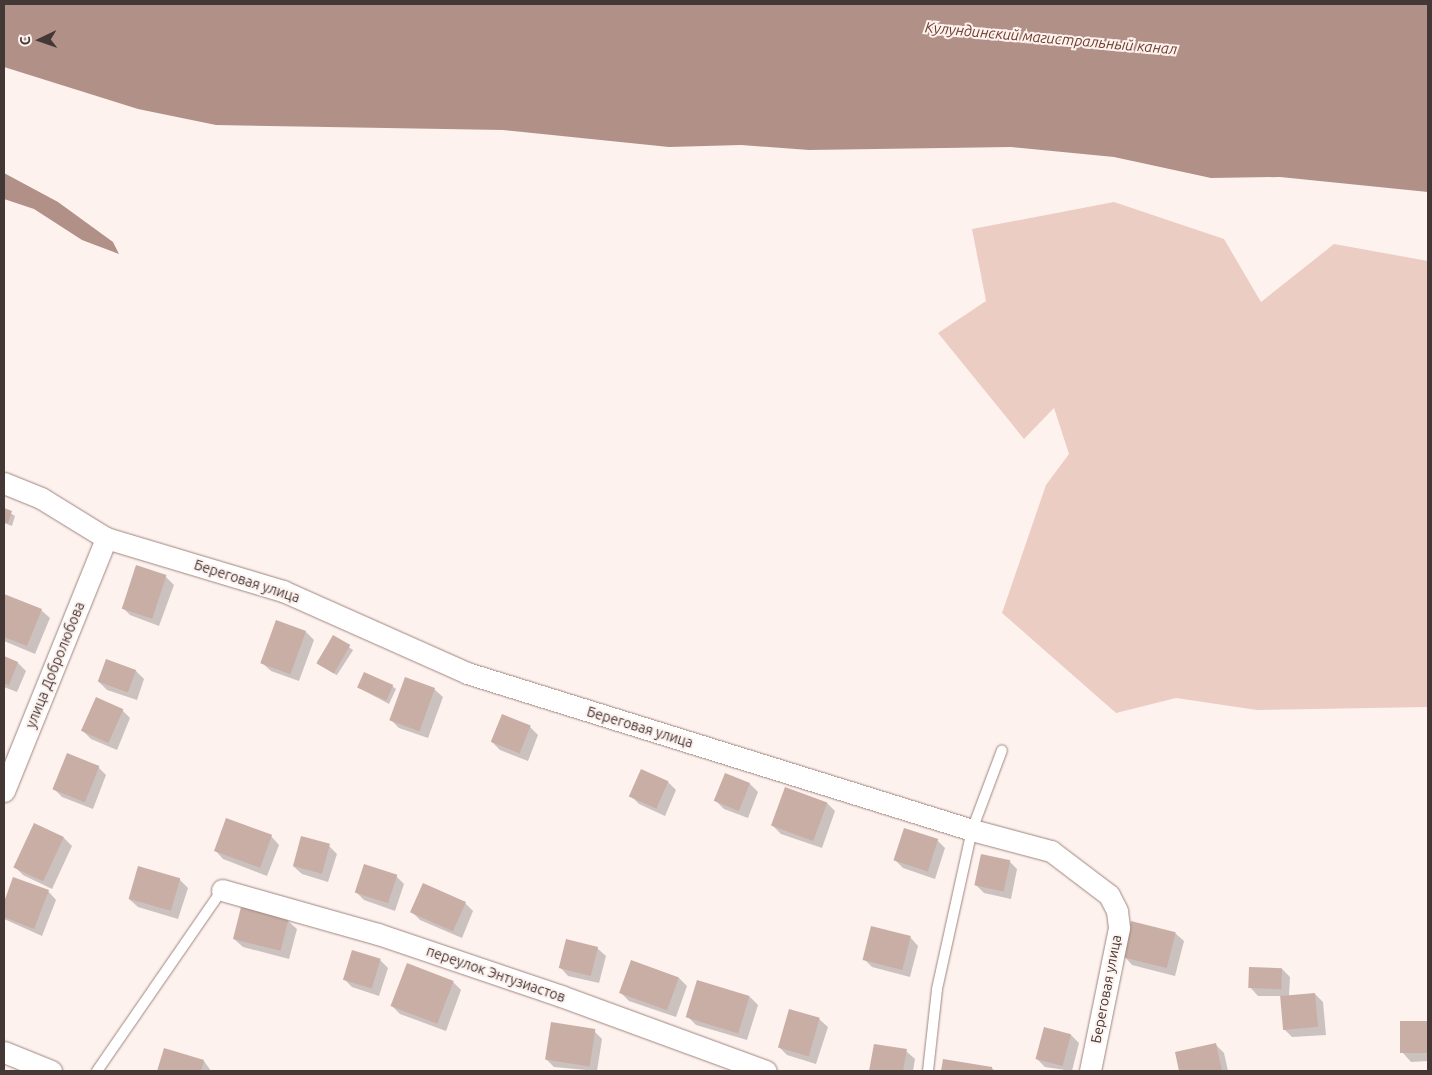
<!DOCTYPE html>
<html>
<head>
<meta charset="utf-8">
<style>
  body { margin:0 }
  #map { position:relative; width:1432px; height:1075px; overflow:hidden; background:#fef2ef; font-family:Ubuntu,sans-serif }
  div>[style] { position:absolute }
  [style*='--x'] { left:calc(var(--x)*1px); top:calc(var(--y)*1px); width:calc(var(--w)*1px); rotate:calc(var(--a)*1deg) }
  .green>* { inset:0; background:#ebcdc3 }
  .water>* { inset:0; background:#b19187 }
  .shadow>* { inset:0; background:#0003; transform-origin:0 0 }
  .building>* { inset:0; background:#c9aea5; transform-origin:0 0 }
  .roads { filter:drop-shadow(0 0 1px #9f857d) drop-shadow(0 0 1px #9f857d) }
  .lane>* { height:10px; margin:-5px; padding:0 5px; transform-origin:5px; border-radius:5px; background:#fff }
  .street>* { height:21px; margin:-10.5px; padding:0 10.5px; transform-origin:10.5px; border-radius:10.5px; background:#fff }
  span { translate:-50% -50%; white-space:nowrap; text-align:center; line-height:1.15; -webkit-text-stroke:4px #fef2ef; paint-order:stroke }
  .street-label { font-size:14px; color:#433835 }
  .water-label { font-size:15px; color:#6e3e2f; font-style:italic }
  .frame { position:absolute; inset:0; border:5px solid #433835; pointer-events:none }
  .north { position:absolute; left:15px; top:15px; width:50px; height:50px; -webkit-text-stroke:4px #fef2ef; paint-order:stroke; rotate:267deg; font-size:14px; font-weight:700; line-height:20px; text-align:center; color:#433835 }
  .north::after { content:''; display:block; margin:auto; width:18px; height:22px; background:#433835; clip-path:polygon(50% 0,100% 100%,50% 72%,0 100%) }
</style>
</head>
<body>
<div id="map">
  <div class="green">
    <div style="clip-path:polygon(1114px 202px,1224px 239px,1261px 302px,1334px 244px,1428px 261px,1428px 707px,1257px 710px,1176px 698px,1116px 713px,1002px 613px,1046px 485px,1069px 454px,1054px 408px,1024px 439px,938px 333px,986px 301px,972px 229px)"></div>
  </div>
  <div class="water">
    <div style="clip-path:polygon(4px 4px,1428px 4px,1428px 192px,1280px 177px,1211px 178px,1114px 157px,1011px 147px,809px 150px,741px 145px,669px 147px,503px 130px,216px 125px,138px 109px,4px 67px)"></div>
    <div style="clip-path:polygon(4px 173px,58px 202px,113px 242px,119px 254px,82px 240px,34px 209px,4px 199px)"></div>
  </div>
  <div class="shadow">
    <div style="clip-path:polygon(4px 509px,15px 516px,12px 526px,4px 523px)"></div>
    <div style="clip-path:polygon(165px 576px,174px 585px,159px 626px,130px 615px,122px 607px)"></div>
    <div style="clip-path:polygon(4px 595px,41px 610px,50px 618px,35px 654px,4px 641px)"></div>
    <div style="clip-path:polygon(306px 632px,314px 640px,299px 681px,271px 671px,262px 663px)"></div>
    <div style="left:333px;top:637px;width:24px;height:30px;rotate:33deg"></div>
    <div style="clip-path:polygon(4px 657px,18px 663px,26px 671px,17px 692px,4px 687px)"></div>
    <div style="clip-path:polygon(106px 661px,136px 671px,144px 679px,137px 700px,107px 690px,99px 682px)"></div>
    <div style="clip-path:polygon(392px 686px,396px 689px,389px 704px,359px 688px)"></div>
    <div style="clip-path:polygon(434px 689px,443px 697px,428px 738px,399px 728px,391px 720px)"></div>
    <div style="clip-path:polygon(122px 710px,130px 718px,117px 750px,91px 739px,83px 731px)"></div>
    <div style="clip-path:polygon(530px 727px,538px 735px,528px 761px,500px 750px,492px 742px)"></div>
    <div style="clip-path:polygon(98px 767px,106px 775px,93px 809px,62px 797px,54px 789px)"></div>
    <div style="clip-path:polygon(642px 771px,668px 782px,676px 790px,665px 816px,639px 804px,631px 796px)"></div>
    <div style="clip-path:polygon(726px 775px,750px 784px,758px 792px,748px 818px,724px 809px,716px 801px)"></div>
    <div style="clip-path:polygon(786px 789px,827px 803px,835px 811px,822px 848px,781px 834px,773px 826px)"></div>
    <div style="clip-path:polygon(35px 824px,64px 838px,72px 846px,52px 889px,23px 875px,15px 867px)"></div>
    <div style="clip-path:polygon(271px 836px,279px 845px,267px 876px,223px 859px,215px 850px)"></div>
    <div style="clip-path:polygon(937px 840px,945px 848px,935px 879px,903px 868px,895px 860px)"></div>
    <div style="clip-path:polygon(329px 846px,337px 854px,328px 882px,302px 874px,293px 866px)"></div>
    <div style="clip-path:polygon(1009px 861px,1017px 869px,1011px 899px,984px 893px,976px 885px)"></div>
    <div style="clip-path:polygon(139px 867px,180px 880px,188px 888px,178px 919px,138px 907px,129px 899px)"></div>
    <div style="clip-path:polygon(396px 876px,404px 884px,395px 911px,364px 900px,356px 892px)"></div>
    <div style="clip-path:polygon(14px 878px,48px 891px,56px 900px,42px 936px,4px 919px,4px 905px)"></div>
    <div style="clip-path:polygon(465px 903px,473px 911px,462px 938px,420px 920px,412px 912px)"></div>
    <div style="clip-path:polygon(288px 921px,297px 929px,289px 959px,243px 947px,234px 939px)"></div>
    <div style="clip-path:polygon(1175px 933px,1184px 941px,1175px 976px,1132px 965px,1124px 956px)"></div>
    <div style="clip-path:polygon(910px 937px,918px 946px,910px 977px,872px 967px,864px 959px)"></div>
    <div style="clip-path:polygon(597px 948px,606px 956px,599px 983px,568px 976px,560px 967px)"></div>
    <div style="clip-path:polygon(380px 960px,388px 968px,379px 996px,352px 987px,344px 979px)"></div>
    <div style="clip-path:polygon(1282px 969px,1290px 977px,1289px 996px,1315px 994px,1323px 1002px,1326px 1035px,1292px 1037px,1284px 1029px,1282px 996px,1258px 996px,1250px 987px)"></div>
    <div style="clip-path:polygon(679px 978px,687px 986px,676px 1017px,629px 1001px,621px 993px)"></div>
    <div style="clip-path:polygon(453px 982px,461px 990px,446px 1031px,400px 1014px,392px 1006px)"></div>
    <div style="clip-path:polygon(750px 997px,758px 1005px,747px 1040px,696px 1025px,687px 1016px)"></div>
    <div style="clip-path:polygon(819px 1019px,828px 1027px,816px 1064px,787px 1055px,779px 1047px)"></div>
    <div style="clip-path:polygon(1428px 1022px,1428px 1061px,1411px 1062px,1403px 1053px,1401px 1023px)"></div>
    <div style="clip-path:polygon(594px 1031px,602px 1039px,597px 1071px,554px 1067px,546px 1059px)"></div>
    <div style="clip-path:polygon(1071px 1035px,1079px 1043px,1072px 1071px,1045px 1067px,1037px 1059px)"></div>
    <div style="clip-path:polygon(875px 1045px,906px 1051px,915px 1059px,913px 1071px,870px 1071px)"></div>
    <div style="clip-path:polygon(1216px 1045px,1224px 1053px,1228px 1071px,1180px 1071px,1176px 1053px)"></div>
    <div style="clip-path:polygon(165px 1049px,204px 1061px,211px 1071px,159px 1071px)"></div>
    <div style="clip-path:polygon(944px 1060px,992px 1068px,995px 1071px,942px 1071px)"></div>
  </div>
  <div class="building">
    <div style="clip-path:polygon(4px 508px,12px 511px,8px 523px,4px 522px)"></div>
    <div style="left:136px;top:565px;width:32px;height:46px;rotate:18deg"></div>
    <div style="clip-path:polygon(4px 594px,42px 609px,27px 646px,4px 637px)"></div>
    <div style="left:276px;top:620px;width:32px;height:46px;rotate:20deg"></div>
    <div style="left:333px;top:635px;width:20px;height:33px;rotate:30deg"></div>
    <div style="clip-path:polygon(4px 656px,18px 662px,9px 685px,4px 683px)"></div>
    <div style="left:106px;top:659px;width:32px;height:24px;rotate:20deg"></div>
    <div style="left:364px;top:672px;width:32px;height:17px;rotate:24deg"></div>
    <div style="left:405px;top:677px;width:32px;height:46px;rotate:20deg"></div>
    <div style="left:96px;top:697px;width:30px;height:37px;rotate:24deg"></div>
    <div style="left:502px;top:714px;width:31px;height:30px;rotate:22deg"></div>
    <div style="left:67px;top:753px;width:35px;height:39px;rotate:22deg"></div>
    <div style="left:641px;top:769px;width:30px;height:30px;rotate:24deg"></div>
    <div style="left:725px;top:773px;width:27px;height:30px;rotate:22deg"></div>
    <div style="left:785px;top:787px;width:45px;height:41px;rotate:20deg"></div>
    <div style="left:226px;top:818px;width:49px;height:35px;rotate:20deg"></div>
    <div style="left:34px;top:823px;width:33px;height:49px;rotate:25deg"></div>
    <div style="left:904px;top:828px;width:36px;height:34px;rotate:18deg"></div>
    <div style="left:301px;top:836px;width:30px;height:31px;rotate:15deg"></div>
    <div style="left:981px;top:854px;width:30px;height:32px;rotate:12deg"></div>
    <div style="left:364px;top:864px;width:35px;height:30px;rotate:18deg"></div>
    <div style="left:138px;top:866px;width:44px;height:34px;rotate:16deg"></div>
    <div style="clip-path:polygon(13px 877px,49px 890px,34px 929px,4px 917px,4px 902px)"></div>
    <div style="left:423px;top:883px;width:47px;height:32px;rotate:24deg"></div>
    <div style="left:241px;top:907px;width:49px;height:33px;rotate:14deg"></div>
    <div style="left:1131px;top:921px;width:46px;height:37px;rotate:14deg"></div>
    <div style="left:871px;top:926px;width:41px;height:35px;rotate:14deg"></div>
    <div style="left:566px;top:939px;width:33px;height:30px;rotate:14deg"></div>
    <div style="left:352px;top:950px;width:30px;height:31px;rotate:17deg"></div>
    <div style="left:631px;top:960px;width:51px;height:35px;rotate:20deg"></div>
    <div style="left:407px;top:963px;width:50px;height:46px;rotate:21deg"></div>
    <div style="left:1249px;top:967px;width:33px;height:21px;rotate:2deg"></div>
    <div style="left:697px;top:980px;width:55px;height:39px;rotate:17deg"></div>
    <div style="left:1315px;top:993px;width:34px;height:35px;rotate:85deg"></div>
    <div style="left:789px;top:1009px;width:32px;height:40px;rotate:16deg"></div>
    <div style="left:1428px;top:1021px;width:32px;height:28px;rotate:90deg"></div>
    <div style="left:551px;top:1022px;width:45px;height:38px;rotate:9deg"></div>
    <div style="left:1044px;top:1027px;width:28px;height:33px;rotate:15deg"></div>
    <div style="clip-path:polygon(1216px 1043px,1222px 1071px,1179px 1071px,1175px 1052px)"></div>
    <div style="clip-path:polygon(874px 1044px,907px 1049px,903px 1071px,869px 1071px)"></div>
    <div style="clip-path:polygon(164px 1048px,204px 1060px,201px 1071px,157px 1071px)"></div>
    <div style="clip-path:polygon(943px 1059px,992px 1067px,992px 1071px,941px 1071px)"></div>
  </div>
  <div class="roads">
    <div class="lane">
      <div style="--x:97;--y:1071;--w:220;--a:-55.4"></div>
      <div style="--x:928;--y:1071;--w:82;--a:-83.7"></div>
      <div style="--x:937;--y:989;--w:163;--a:-77.6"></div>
      <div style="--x:972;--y:830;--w:85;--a:-69.4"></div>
    </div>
    <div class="street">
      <div style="--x:4;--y:483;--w:40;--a:22"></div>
      <div style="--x:41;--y:498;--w:76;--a:31.6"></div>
      <div style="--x:106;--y:538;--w:185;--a:16.7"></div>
      <div style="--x:283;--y:591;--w:201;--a:24"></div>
      <div style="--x:467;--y:673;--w:529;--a:17.27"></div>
      <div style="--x:972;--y:830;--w:82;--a:14.9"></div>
      <div style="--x:1051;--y:851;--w:73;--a:37.2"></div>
      <div style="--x:1109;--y:895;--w:18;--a:63"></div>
      <div style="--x:1117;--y:911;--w:17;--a:83"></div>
      <div style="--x:1119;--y:928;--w:146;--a:101.5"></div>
      <div style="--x:4;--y:791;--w:273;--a:-68"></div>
      <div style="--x:222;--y:890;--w:162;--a:15.8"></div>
      <div style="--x:378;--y:934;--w:193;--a:18.7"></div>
      <div style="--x:561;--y:996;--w:218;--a:20.1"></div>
      <div style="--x:4;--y:1052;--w:51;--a:22"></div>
    </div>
  </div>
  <div class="street-label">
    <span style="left:247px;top:581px;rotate:18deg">Береговая улица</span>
    <span style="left:55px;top:665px;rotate:-68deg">улица Добролюбова</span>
    <span style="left:640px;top:727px;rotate:17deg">Береговая улица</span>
    <span style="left:496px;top:974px;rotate:19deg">переулок Энтузиастов</span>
    <span style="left:1106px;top:989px;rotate:-79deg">Береговая улица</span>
  </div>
  <div class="water-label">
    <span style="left:1051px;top:38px;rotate:5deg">Кулундинский магистральный канал</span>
  </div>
  <div class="frame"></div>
  <div class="north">С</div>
</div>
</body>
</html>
